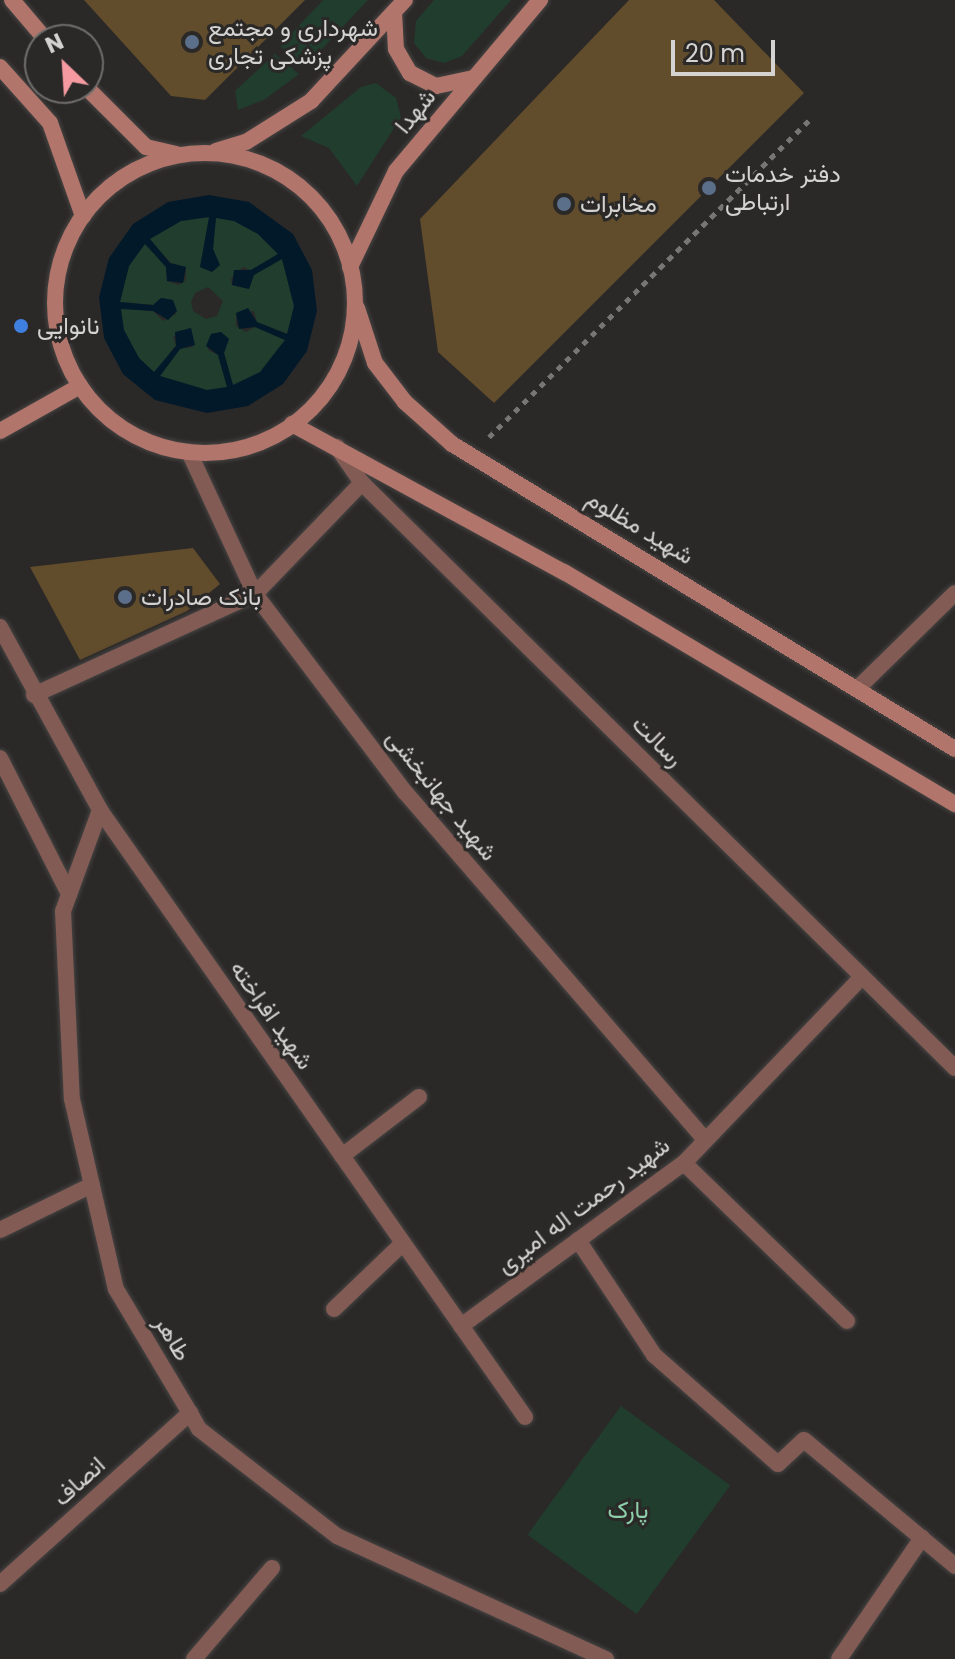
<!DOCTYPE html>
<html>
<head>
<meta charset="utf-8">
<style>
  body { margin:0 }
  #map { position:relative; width:955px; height:1659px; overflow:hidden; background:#2b2928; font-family:Poppins,Vazirmatn,sans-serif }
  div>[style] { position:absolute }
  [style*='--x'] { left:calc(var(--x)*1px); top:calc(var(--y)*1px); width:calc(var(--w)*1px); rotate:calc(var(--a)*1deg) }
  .green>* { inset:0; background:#203d2e; transform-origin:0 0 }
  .water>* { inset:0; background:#02192a }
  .building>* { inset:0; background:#614c2c }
  .path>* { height:5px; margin-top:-2.5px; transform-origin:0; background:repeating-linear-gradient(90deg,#777675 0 6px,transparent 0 12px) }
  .roads { filter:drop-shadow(0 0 2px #464443) drop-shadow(0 0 2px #464443) }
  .lane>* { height:16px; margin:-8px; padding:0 8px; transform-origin:8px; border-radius:8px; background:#815b54 }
  .street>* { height:16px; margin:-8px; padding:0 8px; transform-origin:8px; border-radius:8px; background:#815b54 }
  .secondary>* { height:16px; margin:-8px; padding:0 8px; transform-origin:8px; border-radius:8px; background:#b2756b }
  .secondary>.ring { margin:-8px; padding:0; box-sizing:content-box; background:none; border:16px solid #b2756b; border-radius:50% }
  .dots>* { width:22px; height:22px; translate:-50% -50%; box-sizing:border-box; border:4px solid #2b2928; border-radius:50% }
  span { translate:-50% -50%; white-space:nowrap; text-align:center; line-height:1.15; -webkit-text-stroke:6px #2b2928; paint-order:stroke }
  .poi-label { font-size:24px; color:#d4d3d2 }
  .left { translate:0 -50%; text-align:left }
  .street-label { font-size:24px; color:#d4d3d2 }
  .park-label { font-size:24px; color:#8dcfaa }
  .north { position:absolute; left:24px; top:24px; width:80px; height:80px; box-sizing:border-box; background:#2b2928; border:2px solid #6f6d6c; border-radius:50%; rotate:335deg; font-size:22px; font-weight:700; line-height:32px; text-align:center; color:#d4d3d2 }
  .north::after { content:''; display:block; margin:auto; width:28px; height:36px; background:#f49aa0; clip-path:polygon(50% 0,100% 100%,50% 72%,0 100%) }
  .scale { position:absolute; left:671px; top:40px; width:104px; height:36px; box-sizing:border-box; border:4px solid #d4d3d2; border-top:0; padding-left:10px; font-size:24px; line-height:28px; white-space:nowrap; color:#d4d3d2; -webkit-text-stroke:6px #2b2928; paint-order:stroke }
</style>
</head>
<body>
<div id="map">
  <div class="green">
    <div style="clip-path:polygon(323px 0,368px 0,304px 68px,280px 46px)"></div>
    <div style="clip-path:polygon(434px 0,511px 0,462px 56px,444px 63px,426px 58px,414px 43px,416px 21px)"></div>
    <div style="clip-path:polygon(275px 54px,299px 74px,264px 100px,238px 110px,235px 91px)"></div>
    <div style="clip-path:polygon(376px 83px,396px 98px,401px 117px,357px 186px,329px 148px,301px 136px,361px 87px)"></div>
    <div style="clip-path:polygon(evenodd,210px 217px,200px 267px,212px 272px,220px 265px,213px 249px,216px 217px,234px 221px,258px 234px,278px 254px,251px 270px,243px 267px,231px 279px,232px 285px,249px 289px,254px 275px,282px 259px,294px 306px,288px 334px,257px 322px,254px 311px,236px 313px,236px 326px,246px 332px,255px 327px,285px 340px,260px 372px,233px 386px,224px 353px,229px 339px,221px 332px,211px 334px,208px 350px,218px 355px,227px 387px,207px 390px,160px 376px,180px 349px,193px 347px,191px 328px,173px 337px,176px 345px,154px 373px,139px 358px,124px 330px,120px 308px,153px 311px,163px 321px,176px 314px,173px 300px,161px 298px,154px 305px,120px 302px,129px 266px,145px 243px,166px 267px,167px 281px,179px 285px,186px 280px,186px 267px,171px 263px,149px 239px,181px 221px,210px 217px,208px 287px,223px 301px,217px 316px,206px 319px,193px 311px,191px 302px,195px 293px,208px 287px)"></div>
    <div style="left:621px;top:1406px;width:135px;height:159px;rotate:36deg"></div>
  </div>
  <div class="water">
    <div style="clip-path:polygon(evenodd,209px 195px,249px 202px,293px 234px,312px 270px,317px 311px,307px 351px,283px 384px,248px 406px,207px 413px,155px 400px,123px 374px,104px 338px,99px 297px,109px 258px,133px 224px,168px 202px,209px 195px,209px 217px,200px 267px,212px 272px,220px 265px,213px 249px,216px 218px,234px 221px,258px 234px,278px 254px,251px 270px,234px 270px,232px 285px,249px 289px,254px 275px,282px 259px,294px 306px,287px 334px,257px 322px,248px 308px,236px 313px,239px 329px,255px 327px,285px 340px,260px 372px,233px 385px,224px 353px,229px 339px,221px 332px,211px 334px,206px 346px,218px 355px,227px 387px,207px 390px,160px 376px,180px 349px,195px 345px,191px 328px,175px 332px,176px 346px,154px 372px,139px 358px,124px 330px,121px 309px,153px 311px,168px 320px,177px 311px,173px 300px,161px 298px,153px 305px,120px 302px,129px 266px,145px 244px,166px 267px,167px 281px,183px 283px,186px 267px,170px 263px,150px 239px,181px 221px,209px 217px)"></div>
  </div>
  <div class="building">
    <div style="clip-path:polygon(84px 0,305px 0,205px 100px,171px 96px)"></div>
    <div style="clip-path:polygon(629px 0,714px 0,804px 93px,494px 403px,438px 352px,420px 219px)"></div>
    <div style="clip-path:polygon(193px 548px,220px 584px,187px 611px,80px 660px,30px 567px)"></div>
  </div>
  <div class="path">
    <div style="--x:489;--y:437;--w:453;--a:-44.7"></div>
  </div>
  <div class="roads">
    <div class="lane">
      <div style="--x:0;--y:758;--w:153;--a:63.1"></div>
      <div style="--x:342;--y:1156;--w:97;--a:-37.5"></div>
      <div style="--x:684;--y:1163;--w:227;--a:44.1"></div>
      <div style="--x:334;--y:1309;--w:95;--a:-43.7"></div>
    </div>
    <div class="street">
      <div style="--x:337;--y:447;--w:44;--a:55.2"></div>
      <div style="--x:362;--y:483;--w:833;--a:44.61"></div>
      <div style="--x:189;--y:452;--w:157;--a:65.1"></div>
      <div style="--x:255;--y:594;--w:248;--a:52.9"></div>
      <div style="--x:405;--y:792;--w:458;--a:49.2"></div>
      <div style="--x:0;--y:627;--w:209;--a:61.3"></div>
      <div style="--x:100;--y:810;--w:741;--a:55"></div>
      <div style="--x:857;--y:689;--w:137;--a:-44.4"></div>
      <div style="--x:34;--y:695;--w:243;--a:-24.6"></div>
      <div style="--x:255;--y:594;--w:154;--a:-46.1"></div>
      <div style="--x:100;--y:810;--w:108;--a:110.1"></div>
      <div style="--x:63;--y:911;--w:188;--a:87.3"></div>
      <div style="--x:72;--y:1099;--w:195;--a:77"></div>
      <div style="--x:116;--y:1289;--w:144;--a:59.2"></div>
      <div style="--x:190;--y:1413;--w:18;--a:61"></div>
      <div style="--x:199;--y:1429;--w:175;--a:37.8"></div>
      <div style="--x:337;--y:1536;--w:296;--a:24.6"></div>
      <div style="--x:0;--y:1230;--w:102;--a:-26.1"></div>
      <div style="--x:578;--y:1240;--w:138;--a:56.5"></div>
      <div style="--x:654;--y:1355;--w:165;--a:41.3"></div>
      <div style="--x:778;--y:1464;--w:35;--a:-43"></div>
      <div style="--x:804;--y:1440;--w:197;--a:39.8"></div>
      <div style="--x:461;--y:1326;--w:276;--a:-36.2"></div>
      <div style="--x:684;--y:1163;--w:257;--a:-46.3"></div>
      <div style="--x:0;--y:1584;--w:256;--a:-42"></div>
      <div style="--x:194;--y:1659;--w:120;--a:-49.4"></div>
      <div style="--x:839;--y:1659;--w:147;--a:-55.6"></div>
    </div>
    <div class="secondary">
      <div style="--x:12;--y:0;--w:52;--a:49.6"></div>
      <div style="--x:394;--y:12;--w:37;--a:87"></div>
      <div style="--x:396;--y:49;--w:28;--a:60"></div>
      <div style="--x:410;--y:73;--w:29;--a:27"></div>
      <div style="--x:436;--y:86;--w:38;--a:-12"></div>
      <div style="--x:0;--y:67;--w:75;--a:48.2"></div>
      <div style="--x:50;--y:123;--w:99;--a:70.5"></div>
      <div style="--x:87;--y:88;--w:83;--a:45"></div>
      <div style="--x:146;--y:147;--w:32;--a:13"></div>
      <div style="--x:216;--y:151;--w:31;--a:-17"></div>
      <div style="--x:246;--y:142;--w:77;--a:-32.2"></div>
      <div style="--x:311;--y:101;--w:138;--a:-47.1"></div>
      <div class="ring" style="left:55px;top:153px;width:284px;height:284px"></div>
      <div style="--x:350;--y:267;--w:106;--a:-64.4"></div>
      <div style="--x:396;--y:171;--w:224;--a:-49.9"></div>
      <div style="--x:357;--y:308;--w:58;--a:71.9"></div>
      <div style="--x:375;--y:363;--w:49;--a:52.4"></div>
      <div style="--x:405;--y:402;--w:63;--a:41.8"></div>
      <div style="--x:452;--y:444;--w:588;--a:31.23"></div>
      <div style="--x:292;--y:424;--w:310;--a:28.6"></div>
      <div style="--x:564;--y:572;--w:455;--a:30.7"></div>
      <div style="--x:0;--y:431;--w:92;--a:-29.4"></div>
    </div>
  </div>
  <div class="dots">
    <div style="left:192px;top:42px;background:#5c6f8a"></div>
    <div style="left:709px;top:188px;background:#5c6f8a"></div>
    <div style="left:564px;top:204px;background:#5c6f8a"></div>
    <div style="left:21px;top:326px;background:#3f7fe0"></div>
    <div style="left:125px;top:597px;background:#5c6f8a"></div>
  </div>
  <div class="poi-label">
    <span class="left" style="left:208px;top:42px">شهرداری و مجتمع<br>پزشکی تجاری</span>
    <span class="left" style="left:725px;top:188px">دفتر خدمات<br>ارتباطی</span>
    <span class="left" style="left:580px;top:204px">مخابرات</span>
    <span class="left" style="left:37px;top:326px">نانوایی</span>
    <span class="left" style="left:141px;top:597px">بانک صادرات</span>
  </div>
  <div class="street-label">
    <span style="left:415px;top:111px;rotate:-51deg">شهدا</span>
    <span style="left:640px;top:527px;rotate:31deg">شهید مظلوم</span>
    <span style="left:658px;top:741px;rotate:45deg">رسالت</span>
    <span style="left:442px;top:795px;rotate:51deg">شهید جهانبخشی</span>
    <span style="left:272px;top:1015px;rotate:55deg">شهید افراخته</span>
    <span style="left:583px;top:1205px;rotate:-37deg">شهید رحمت اله امیری</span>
    <span style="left:173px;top:1338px;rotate:59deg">طاهر</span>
    <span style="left:79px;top:1481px;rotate:-42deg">انصاف</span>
  </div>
  <div class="park-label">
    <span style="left:628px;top:1510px">پارک</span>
  </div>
  <div class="north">N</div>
  <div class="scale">20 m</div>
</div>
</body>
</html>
